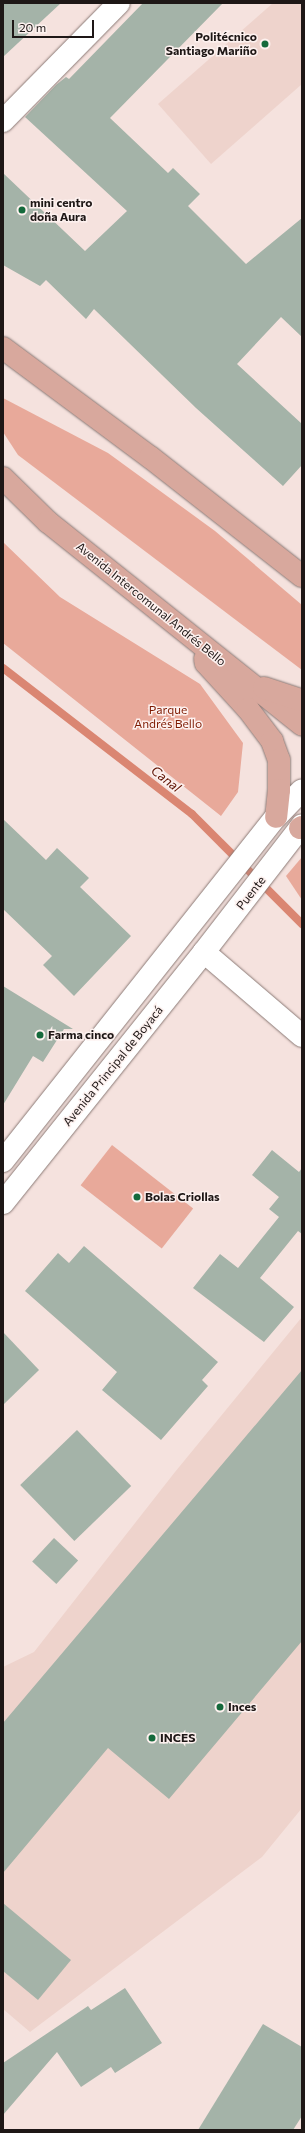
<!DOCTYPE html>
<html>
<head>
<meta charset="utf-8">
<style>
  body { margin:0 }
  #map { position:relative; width:305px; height:2133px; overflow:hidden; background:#f5e2de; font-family:Commissioner,sans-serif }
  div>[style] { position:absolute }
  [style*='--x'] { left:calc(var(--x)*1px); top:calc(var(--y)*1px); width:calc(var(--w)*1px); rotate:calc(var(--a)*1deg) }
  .built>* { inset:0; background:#eed3cc }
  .green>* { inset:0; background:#e8a99a; transform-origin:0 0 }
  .stream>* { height:8px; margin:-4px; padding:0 4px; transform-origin:4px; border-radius:4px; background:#da8672 }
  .building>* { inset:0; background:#a4b3a8; transform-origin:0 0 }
  .roads { filter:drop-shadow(0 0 1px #8b7a76) drop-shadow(0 0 1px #8b7a76) }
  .minor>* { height:22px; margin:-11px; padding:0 11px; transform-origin:11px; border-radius:11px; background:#fff }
  .major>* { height:22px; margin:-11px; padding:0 11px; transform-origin:11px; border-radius:11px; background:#d8a89d }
  .dots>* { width:11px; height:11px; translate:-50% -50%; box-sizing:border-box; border:2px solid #fdf1ef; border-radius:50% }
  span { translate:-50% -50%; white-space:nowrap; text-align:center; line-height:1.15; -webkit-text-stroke:3px #fdf1ef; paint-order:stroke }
  .poi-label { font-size:12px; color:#1e1716; font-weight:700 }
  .right { translate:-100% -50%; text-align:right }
  .left { translate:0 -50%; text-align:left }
  .street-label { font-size:12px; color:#1e1716 }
  .park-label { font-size:12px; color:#7e1a02 }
  .water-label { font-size:13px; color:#5f1404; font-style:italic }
  .frame { position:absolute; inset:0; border:4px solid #1e1716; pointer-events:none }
  .scale { position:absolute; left:12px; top:20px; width:82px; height:18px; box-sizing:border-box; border:2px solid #1e1716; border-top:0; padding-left:5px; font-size:12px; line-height:14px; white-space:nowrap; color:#1e1716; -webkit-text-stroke:3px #fdf1ef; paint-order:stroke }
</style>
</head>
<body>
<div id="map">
  <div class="built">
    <div style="clip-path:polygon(273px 3px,302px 3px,302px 84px,211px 164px,158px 104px)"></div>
    <div style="clip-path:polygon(302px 1317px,302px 1808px,262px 1857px,30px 2032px,3px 2009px,3px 1667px,34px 1652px,175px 1472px)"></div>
  </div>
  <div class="green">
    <div style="clip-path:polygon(3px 398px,108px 453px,215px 531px,302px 605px,302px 670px,18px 455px,3px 432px)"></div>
    <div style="clip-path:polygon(3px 542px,60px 597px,200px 684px,243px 743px,238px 792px,221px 816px,3px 643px)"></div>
    <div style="clip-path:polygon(302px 857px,302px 900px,286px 876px)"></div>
    <div style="left:112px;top:1145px;width:103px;height:51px;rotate:38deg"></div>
  </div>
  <div class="stream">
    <div style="--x:3;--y:668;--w:239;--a:37.7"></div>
    <div style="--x:192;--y:814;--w:156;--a:45"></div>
  </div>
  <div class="building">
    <div style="clip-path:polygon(3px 3px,61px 3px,3px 57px)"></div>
    <div style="clip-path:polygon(143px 3px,223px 3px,110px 118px,168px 173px,173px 168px,200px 194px,188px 206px,246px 264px,302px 218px,302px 337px,281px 317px,237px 364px,302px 424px,302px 465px,283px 486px,196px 408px,94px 309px,86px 319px,46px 280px,40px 286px,3px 265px,3px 173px,85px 251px,127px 211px,25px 117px,56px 85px,66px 77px,69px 79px)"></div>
    <div style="clip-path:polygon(3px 819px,46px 860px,57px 848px,89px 878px,80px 887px,131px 936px,74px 996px,43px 965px,52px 956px,3px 909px)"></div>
    <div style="clip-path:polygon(3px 986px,73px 1029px,64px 1029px,43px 1062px,33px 1056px,3px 1105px)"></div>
    <div style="clip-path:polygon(272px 1150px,299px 1172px,302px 1168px,302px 1234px,298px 1231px,260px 1278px,294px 1307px,264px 1342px,193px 1288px,220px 1254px,238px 1268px,279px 1217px,269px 1209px,279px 1197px,252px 1175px)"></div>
    <div style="clip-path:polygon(84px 1246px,218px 1362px,202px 1380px,208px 1386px,161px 1440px,102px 1390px,117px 1372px,25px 1291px,58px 1253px,69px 1263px)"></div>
    <div style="clip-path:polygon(3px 1332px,39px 1370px,3px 1405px)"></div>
    <div style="clip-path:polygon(302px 1370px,302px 1641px,169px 1799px,108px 1748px,3px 1873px,3px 1723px)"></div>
    <div style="left:77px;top:1430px;width:78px;height:79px;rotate:46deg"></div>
    <div style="left:54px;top:1538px;width:33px;height:32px;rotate:43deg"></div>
    <div style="clip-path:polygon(3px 1903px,71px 1960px,38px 2000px,3px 1971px)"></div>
    <div style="clip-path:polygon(125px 1988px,162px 2043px,115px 2073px,111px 2067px,81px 2087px,57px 2052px,3px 2115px,3px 2063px,88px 2006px,91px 2010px)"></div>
    <div style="clip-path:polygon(263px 2024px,302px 2047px,302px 2116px,293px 2130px,198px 2130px)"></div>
  </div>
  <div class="roads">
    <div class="minor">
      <div style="--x:3;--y:121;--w:165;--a:-45.5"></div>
      <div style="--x:204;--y:952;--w:129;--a:40.6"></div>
      <div style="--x:3;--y:1161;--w:439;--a:-51.6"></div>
      <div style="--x:276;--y:817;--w:37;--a:-46"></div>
      <div style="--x:3;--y:1203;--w:322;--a:-51.3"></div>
      <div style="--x:204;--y:952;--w:160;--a:-52.3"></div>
    </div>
    <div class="major">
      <div style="--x:3;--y:348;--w:183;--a:36.6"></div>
      <div style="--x:150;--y:457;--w:193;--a:38.1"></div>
      <div style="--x:3;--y:478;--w:63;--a:44.4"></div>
      <div style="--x:48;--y:522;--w:325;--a:38.6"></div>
      <div style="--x:205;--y:659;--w:4;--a:76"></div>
      <div style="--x:206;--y:663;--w:62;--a:47.6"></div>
      <div style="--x:248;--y:709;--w:40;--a:53"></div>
      <div style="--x:272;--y:741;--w:20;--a:70"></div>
      <div style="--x:279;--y:760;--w:30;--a:90"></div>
      <div style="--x:279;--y:790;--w:27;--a:96"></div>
      <div style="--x:264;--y:688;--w:40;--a:18"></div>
      <div style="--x:300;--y:828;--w:2;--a:-27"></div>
    </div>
  </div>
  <div class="dots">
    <div style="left:265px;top:44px;background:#156a3c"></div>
    <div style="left:22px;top:210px;background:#156a3c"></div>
    <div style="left:40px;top:1035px;background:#156a3c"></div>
    <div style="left:137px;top:1197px;background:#156a3c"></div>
    <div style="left:220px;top:1707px;background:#156a3c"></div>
    <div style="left:152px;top:1738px;background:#156a3c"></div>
  </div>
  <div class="poi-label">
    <span class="right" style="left:257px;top:44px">Politécnico<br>Santiago Mariño</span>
    <span class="left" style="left:30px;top:210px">mini centro<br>doña Aura</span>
    <span class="left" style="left:48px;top:1035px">Farma cinco</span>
    <span class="left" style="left:145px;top:1197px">Bolas Criollas</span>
    <span class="left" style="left:228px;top:1707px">Inces</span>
    <span class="left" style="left:160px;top:1738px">INCES</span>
  </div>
  <div class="street-label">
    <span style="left:151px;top:604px;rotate:39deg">Avenida Intercomunal Andrés Bello</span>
    <span style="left:251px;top:893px;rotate:-52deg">Puente</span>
    <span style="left:113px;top:1066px;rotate:-51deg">Avenida Principal de Boyacá</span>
  </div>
  <div class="park-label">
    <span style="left:168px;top:717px">Parque<br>Andrés Bello</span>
  </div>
  <div class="water-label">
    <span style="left:166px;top:779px;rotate:38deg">Canal</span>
  </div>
  <div class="frame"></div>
  <div class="scale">20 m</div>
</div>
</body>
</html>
